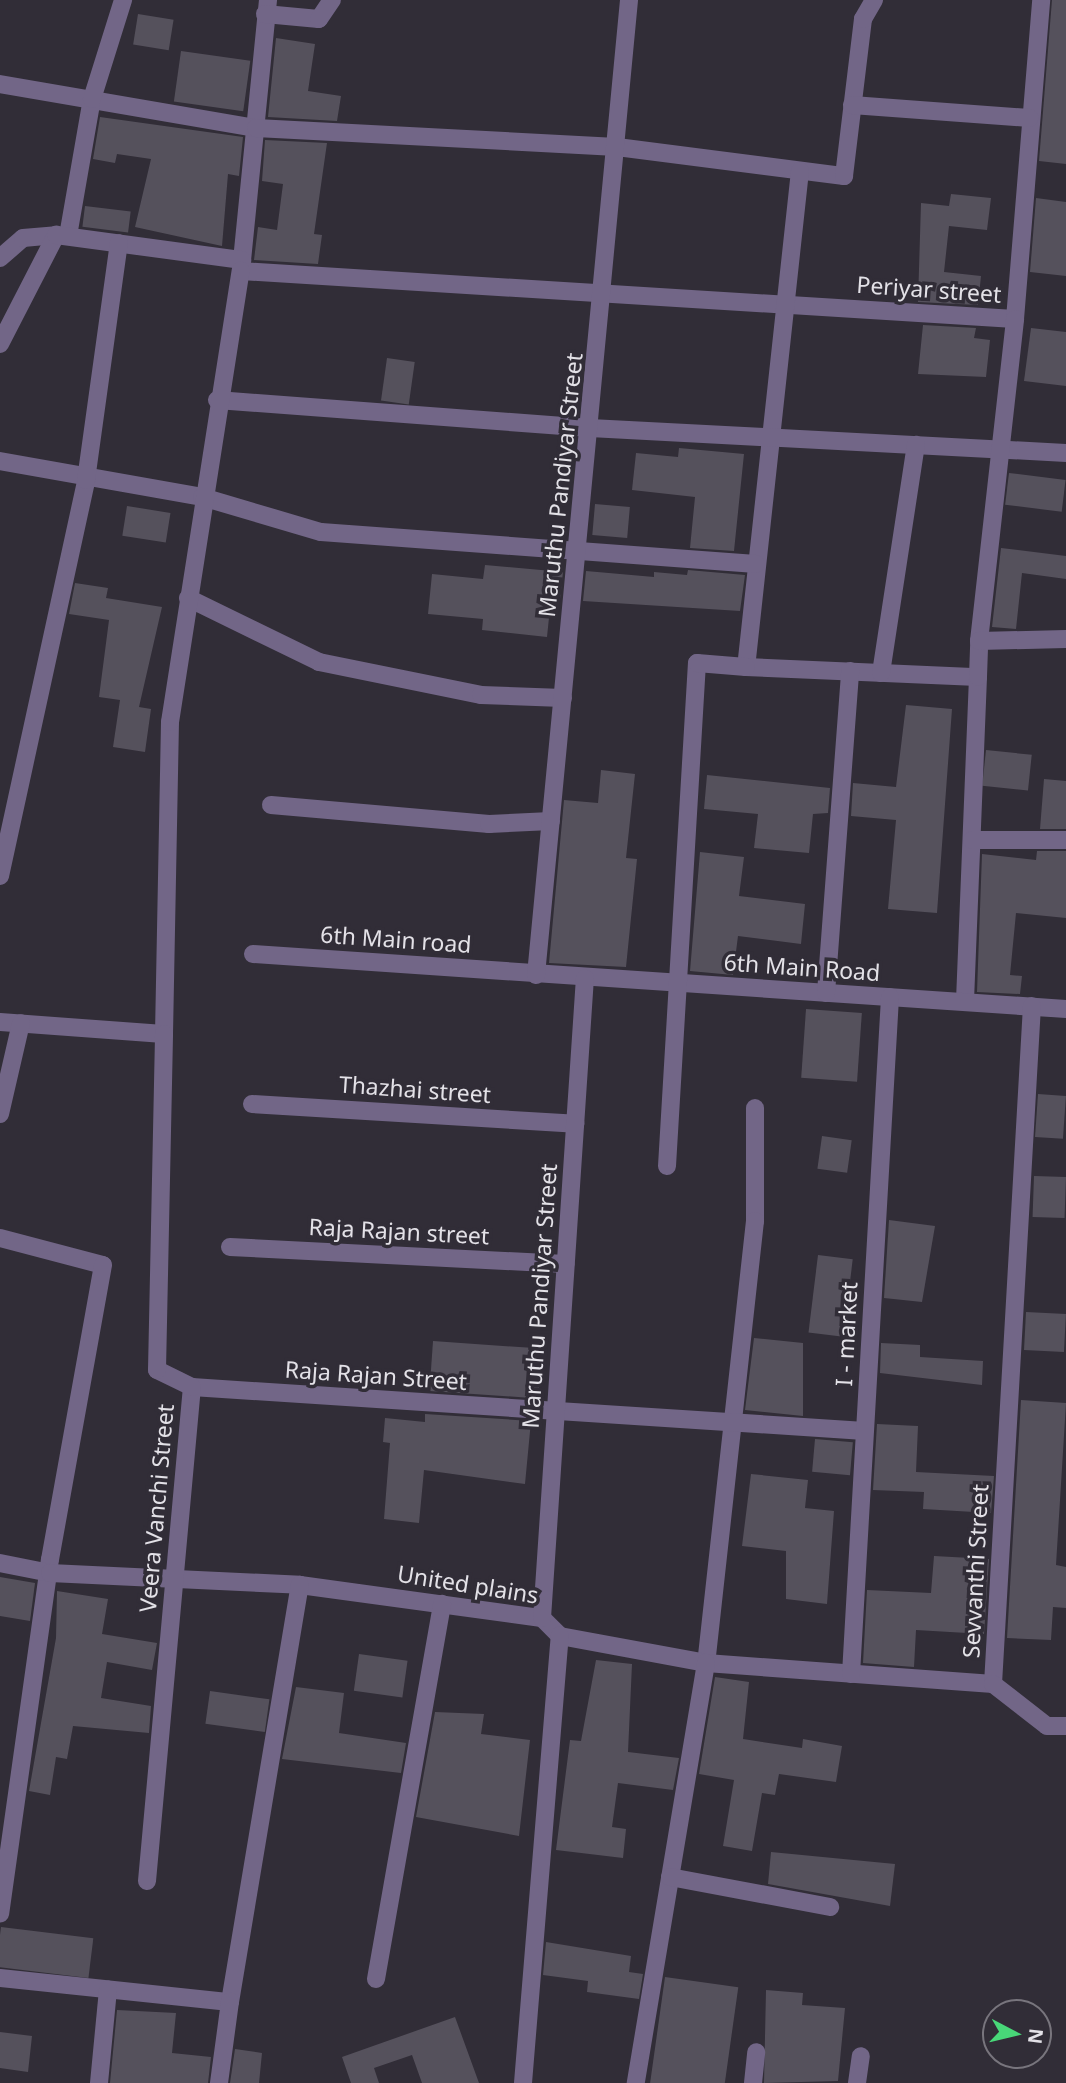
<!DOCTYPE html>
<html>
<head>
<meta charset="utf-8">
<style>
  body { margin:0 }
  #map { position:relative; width:1066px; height:2083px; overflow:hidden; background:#312d37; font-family:"Noto Sans",sans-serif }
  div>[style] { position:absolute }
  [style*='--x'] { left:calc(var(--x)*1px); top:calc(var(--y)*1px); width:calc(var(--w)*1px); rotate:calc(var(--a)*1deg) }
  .building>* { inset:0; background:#55515c; transform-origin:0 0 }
  .minor>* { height:18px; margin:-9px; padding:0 9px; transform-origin:9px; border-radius:9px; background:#726687 }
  span { translate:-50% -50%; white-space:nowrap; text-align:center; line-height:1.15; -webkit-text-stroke:7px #312d37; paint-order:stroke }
  .street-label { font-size:23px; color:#e3e1e7 }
  .north { position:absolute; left:982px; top:1999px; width:70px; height:70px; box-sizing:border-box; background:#312d37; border:2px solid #78757d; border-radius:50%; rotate:97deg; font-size:19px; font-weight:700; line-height:28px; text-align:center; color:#e3e1e7 }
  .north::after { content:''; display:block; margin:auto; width:24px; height:32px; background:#48d778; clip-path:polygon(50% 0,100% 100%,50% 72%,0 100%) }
</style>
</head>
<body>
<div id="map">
  <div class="building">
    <div style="clip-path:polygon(1052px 0,1066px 0,1066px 164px,1039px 161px)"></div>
    <div style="left:138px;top:14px;width:36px;height:31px;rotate:9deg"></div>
    <div style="clip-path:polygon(276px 38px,315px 44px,308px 91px,341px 96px,337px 121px,268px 117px)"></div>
    <div style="left:181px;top:51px;width:70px;height:51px;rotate:8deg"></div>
    <div style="clip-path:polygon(100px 117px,243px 137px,239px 176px,228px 174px,222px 246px,135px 227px,151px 159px,117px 154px,115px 163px,93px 159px)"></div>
    <div style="clip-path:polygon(265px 140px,327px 143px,314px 234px,322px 235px,318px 264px,254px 260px,258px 227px,277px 230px,283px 184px,262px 181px)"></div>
    <div style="clip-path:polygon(951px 194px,991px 198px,987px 230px,949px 226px,944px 272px,981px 276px,978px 305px,918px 302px,921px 203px,949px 206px)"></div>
    <div style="clip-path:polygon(1036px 198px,1066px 202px,1066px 276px,1030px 272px)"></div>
    <div style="left:85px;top:206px;width:46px;height:21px;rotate:7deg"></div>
    <div style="clip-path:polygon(923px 325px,976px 328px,974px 338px,990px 340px,986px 377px,918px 374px)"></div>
    <div style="clip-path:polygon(1031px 328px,1066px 332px,1066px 386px,1024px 381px)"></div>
    <div style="left:387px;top:358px;width:28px;height:43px;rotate:8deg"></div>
    <div style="clip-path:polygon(679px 448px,744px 454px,734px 551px,690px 548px,695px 497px,632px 490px,636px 453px,678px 457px)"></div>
    <div style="left:1009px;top:473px;width:57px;height:32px;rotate:7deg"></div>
    <div style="left:595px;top:504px;width:35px;height:31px;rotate:5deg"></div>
    <div style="left:127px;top:506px;width:44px;height:30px;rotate:9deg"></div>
    <div style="clip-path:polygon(1001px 548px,1066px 556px,1066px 579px,1022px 573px,1016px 629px,992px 627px)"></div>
    <div style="clip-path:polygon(485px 565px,563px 572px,560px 599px,551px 598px,547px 637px,482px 630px,483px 619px,428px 614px,432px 574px,483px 579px)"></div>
    <div style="clip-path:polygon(688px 570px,745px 575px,740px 611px,583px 601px,586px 571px,654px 577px,654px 572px,687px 575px)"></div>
    <div style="clip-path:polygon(75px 583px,108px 588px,106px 598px,162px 607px,139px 707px,151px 709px,145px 752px,113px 747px,120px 700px,99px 697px,109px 620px,69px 614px)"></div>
    <div style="clip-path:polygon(906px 705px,952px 709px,937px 913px,888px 909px,896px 820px,851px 816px,853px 783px,896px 787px)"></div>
    <div style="left:986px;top:750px;width:46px;height:36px;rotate:6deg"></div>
    <div style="clip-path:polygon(601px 770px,635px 774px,626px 858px,637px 859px,626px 967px,549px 963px,564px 800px,598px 803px)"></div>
    <div style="clip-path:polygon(707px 775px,830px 788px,828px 813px,813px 814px,809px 853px,754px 848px,758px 814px,704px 809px)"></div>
    <div style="clip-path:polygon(1044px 779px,1066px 781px,1066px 829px,1040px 829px)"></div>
    <div style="clip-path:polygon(1037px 851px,1066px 851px,1066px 918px,1016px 913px,1010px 975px,1022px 976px,1020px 994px,977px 992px,982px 854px,1036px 860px)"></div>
    <div style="clip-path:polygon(700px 852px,744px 857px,739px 896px,805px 904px,801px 944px,738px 936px,733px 975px,690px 971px)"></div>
    <div style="left:806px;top:1009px;width:56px;height:69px;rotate:4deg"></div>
    <div style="left:1038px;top:1094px;width:28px;height:43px;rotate:4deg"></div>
    <div style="left:822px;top:1136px;width:30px;height:33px;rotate:8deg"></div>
    <div style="left:1034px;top:1176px;width:32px;height:41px;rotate:2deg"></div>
    <div style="clip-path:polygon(889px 1220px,935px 1226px,922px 1302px,884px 1298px)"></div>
    <div style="left:818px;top:1255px;width:35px;height:78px;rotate:7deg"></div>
    <div style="left:1026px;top:1312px;width:40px;height:38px;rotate:3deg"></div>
    <div style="clip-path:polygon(754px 1338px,803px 1343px,803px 1416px,745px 1410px)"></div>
    <div style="left:433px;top:1341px;width:109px;height:50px;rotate:4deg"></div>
    <div style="clip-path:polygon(881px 1343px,920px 1345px,920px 1357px,983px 1361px,982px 1385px,880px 1373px)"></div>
    <div style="clip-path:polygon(1021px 1400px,1066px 1403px,1056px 1565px,1066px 1567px,1066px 1608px,1053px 1607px,1051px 1640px,1007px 1638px)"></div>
    <div style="clip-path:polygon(425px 1414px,531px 1421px,525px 1484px,424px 1470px,419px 1523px,384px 1519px,390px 1443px,383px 1442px,385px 1418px,425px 1422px)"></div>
    <div style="clip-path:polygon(877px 1424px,918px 1426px,916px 1472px,994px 1476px,991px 1513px,923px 1509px,924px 1492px,873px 1490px)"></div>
    <div style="left:815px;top:1439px;width:38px;height:33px;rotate:5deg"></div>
    <div style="clip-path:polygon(751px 1474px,808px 1480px,805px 1508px,834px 1511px,827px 1604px,786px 1599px,786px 1551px,742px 1546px)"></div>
    <div style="clip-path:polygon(934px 1556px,989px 1559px,984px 1634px,916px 1630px,914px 1667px,863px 1663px,867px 1590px,931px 1593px)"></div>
    <div style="clip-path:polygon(0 1577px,35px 1583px,30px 1621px,0 1616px)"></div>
    <div style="clip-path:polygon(57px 1591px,108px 1599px,102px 1634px,157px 1643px,152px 1670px,107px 1662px,101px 1698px,151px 1706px,149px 1733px,73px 1726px,67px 1759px,56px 1757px,50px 1795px,29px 1791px,56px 1638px)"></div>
    <div style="left:359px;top:1654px;width:49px;height:37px;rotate:8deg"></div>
    <div style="clip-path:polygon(596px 1660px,632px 1664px,628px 1752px,679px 1758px,673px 1790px,618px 1783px,612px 1827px,626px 1829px,623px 1858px,556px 1850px,570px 1740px,581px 1741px)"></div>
    <div style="clip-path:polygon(715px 1677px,749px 1682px,743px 1739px,802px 1748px,803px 1739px,842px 1746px,836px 1782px,779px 1774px,775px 1795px,762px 1793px,752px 1851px,723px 1846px,734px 1780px,699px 1774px)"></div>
    <div style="clip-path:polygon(296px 1687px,344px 1693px,339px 1733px,406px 1743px,401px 1773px,282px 1759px)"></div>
    <div style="left:210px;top:1691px;width:60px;height:33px;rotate:8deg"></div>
    <div style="clip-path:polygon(435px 1712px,484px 1714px,481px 1734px,530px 1740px,519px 1836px,416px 1817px)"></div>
    <div style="clip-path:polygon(771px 1852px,895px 1864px,890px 1906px,768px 1884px)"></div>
    <div style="left:1px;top:1927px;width:93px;height:40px;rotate:7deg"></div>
    <div style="clip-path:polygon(546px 1942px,631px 1956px,629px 1972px,643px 1974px,639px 1999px,587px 1992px,588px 1981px,543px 1975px)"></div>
    <div style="left:665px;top:1977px;width:74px;height:107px;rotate:8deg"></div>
    <div style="clip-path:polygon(766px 1990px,803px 1993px,802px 2005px,845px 2008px,838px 2081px,764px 2083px)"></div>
    <div style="clip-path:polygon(117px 2010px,176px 2013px,172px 2053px,211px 2057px,208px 2083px,110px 2083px)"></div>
    <div style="clip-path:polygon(455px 2017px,479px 2083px,422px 2083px,412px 2055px,374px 2068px,379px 2083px,351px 2083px,342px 2057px)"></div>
    <div style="clip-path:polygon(0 2032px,32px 2036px,28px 2072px,0 2068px)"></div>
    <div style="clip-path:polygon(235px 2049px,262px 2053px,259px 2083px,230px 2083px)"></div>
  </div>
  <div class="minor">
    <div style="--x:268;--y:0;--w:272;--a:95.7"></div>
    <div style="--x:241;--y:271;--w:775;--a:3.55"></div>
    <div style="--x:1015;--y:319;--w:320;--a:-85.3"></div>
    <div style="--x:265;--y:14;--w:54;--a:5.3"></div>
    <div style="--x:319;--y:19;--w:23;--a:-56"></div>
    <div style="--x:0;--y:84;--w:260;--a:9.8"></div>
    <div style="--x:256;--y:128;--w:361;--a:3"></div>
    <div style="--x:617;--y:147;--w:229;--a:7.3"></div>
    <div style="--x:844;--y:176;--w:158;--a:-83.1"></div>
    <div style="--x:863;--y:19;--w:22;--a:-60"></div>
    <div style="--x:852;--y:105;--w:178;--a:4.2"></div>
    <div style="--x:800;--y:171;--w:499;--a:96.2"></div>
    <div style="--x:746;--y:667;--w:232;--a:2.5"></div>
    <div style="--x:978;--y:677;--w:325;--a:92.3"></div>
    <div style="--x:68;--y:236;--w:139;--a:-80.1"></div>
    <div style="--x:92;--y:99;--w:104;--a:-72.6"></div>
    <div style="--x:0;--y:258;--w:30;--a:-41"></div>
    <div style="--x:23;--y:238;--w:33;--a:-5"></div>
    <div style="--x:0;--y:344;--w:123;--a:-62.8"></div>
    <div style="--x:56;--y:235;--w:188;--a:7.7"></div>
    <div style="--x:217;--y:400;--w:374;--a:4.3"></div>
    <div style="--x:590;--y:428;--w:477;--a:3"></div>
    <div style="--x:0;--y:461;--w:205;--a:10.1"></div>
    <div style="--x:202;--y:497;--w:124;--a:16.4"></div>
    <div style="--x:321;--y:532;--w:436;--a:4.2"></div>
    <div style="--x:188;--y:598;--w:146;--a:26"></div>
    <div style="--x:319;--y:662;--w:165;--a:11.5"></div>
    <div style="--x:481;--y:695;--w:82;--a:2.1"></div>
    <div style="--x:979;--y:641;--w:324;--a:-83.6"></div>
    <div style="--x:881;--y:673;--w:231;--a:-81.3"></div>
    <div style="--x:978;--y:677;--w:36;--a:-88"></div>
    <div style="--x:979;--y:641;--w:87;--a:-1.3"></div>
    <div style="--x:271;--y:805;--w:219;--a:5"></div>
    <div style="--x:489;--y:824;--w:62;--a:-2.8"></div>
    <div style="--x:972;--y:840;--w:94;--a:0"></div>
    <div style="--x:0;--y:876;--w:405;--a:-77.7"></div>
    <div style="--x:86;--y:480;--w:239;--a:-82.1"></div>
    <div style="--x:253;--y:954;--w:815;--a:3.87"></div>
    <div style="--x:536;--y:975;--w:979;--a:-84.55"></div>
    <div style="--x:826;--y:993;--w:323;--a:-85.7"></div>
    <div style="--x:0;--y:1022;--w:164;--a:4.2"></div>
    <div style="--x:164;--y:1034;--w:312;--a:-88.9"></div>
    <div style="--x:170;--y:722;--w:457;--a:-81.1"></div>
    <div style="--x:252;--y:1104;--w:324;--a:3.5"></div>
    <div style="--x:755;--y:1108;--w:113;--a:90"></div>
    <div style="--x:755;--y:1221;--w:445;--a:96.3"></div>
    <div style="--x:706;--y:1663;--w:288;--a:4.2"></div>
    <div style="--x:993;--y:1684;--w:679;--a:-86.71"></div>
    <div style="--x:0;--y:1114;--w:93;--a:-77"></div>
    <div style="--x:667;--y:1166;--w:504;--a:-86.59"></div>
    <div style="--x:697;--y:663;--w:49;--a:4.7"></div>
    <div style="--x:0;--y:1238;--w:106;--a:14.7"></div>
    <div style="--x:103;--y:1265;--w:299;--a:100.2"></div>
    <div style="--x:50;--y:1559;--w:358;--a:98"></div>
    <div style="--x:230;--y:1247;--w:336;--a:2.9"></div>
    <div style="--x:192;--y:1387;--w:674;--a:3.74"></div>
    <div style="--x:0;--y:1563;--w:51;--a:11.3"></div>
    <div style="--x:50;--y:1573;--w:250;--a:2.7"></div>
    <div style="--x:300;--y:1585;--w:244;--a:7.8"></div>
    <div style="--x:542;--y:1618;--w:25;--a:45"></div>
    <div style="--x:560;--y:1636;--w:148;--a:10.5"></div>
    <div style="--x:706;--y:1663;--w:426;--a:99.5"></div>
    <div style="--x:542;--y:1618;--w:641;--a:-86.16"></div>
    <div style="--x:851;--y:1674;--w:678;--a:-86.7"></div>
    <div style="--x:993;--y:1684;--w:68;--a:37.9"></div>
    <div style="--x:1047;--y:1726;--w:19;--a:0"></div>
    <div style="--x:670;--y:1877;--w:163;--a:10.6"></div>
    <div style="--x:147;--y:1881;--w:496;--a:-84.8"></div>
    <div style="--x:192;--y:1387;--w:39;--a:-154"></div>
    <div style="--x:157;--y:1370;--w:336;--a:-88.8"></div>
    <div style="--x:0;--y:1978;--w:231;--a:6"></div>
    <div style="--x:230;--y:2002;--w:423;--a:-80.5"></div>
    <div style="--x:376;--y:1979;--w:381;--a:-80"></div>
    <div style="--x:99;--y:2083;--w:94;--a:-84.5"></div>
    <div style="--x:219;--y:2083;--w:82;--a:-82.3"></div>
    <div style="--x:523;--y:2083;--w:449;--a:-85.3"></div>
    <div style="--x:753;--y:2083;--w:31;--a:-84"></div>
    <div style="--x:857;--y:2083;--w:27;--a:-82"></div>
  </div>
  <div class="street-label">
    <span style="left:929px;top:289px;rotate:4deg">Periyar street</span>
    <span style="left:560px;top:485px;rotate:-84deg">Maruthu Pandiyar Street</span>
    <span style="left:396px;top:939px;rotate:4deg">6th Main road</span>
    <span style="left:802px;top:967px;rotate:4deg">6th Main Road</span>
    <span style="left:415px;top:1089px;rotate:4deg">Thazhai street</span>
    <span style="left:399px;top:1231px;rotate:3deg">Raja Rajan street</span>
    <span style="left:539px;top:1296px;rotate:-86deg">Maruthu Pandiyar Street</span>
    <span style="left:846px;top:1334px;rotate:-87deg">I - market</span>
    <span style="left:376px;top:1375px;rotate:4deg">Raja Rajan Street</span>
    <span style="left:156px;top:1508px;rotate:-85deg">Veera Vanchi Street</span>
    <span style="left:975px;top:1571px;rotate:-87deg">Sevvanthi Street</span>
    <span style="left:468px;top:1584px;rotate:9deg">United plains</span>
  </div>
  <div class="north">N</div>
</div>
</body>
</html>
